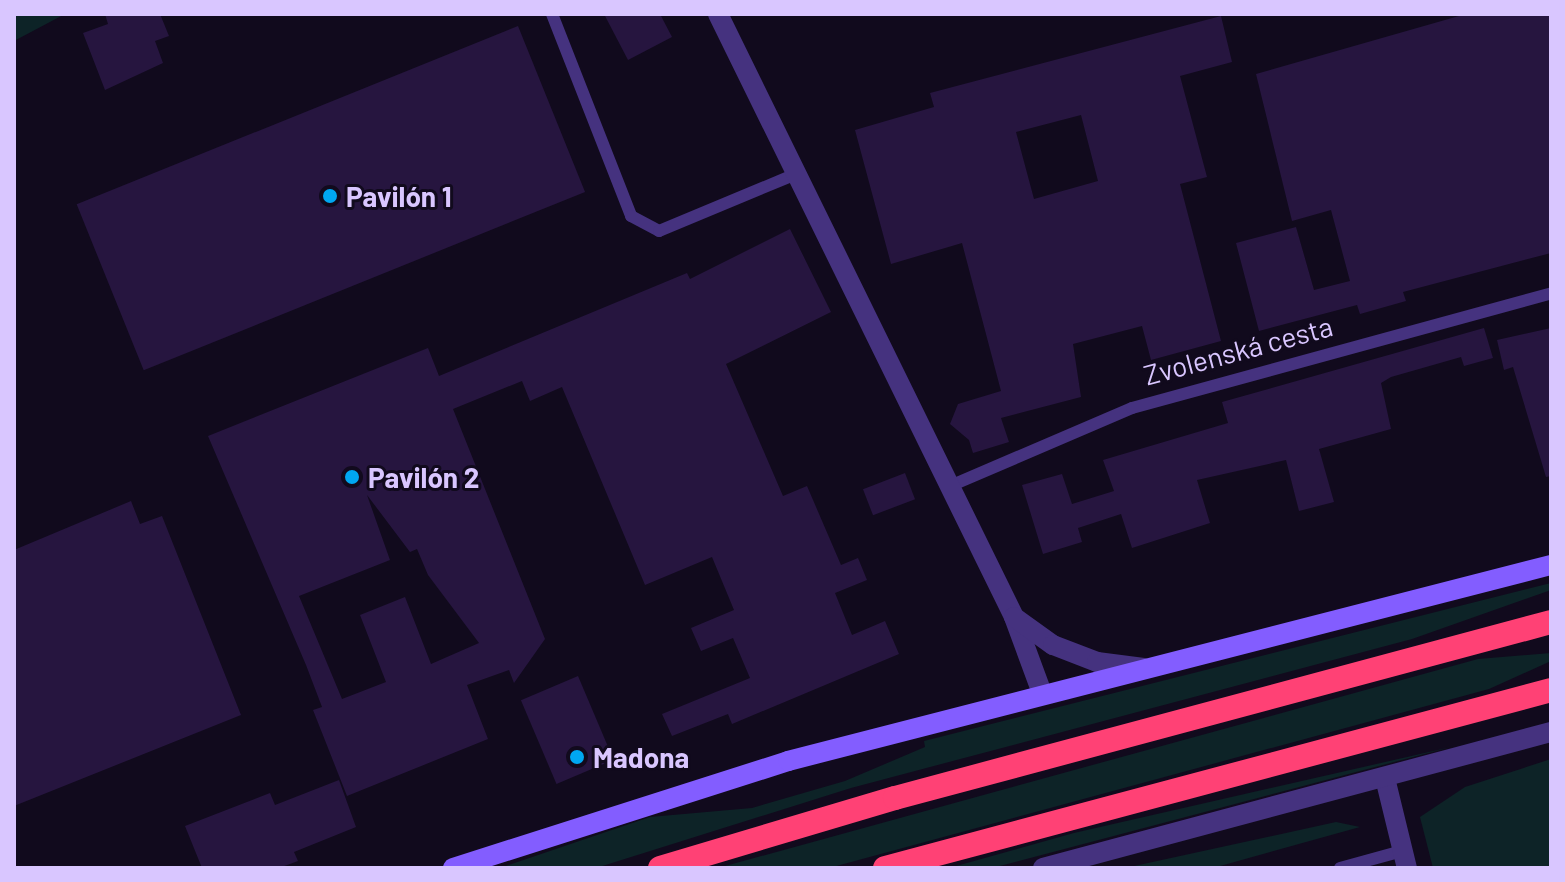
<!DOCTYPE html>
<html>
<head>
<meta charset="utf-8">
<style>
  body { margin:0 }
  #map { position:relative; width:1565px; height:882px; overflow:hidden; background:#110a1d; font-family:Barlow,sans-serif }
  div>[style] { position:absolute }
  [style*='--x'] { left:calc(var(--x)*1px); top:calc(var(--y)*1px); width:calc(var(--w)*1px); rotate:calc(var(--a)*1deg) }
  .green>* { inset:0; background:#0d2327 }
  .building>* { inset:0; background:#26153f; transform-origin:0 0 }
  .lane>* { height:12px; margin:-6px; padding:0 6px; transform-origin:6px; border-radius:6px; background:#45327f }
  .street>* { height:20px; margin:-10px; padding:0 10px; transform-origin:10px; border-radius:10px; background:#45327f }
  .secondary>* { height:20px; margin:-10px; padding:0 10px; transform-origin:10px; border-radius:10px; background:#835dff }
  .highway>* { height:24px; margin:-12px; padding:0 12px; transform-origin:12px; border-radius:12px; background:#ff4175 }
  .dots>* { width:22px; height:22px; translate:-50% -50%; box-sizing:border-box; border:4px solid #110a1d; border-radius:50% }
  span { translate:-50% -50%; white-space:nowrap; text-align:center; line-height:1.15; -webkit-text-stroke:6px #110a1d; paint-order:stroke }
  .poi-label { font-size:28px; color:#d9c6ff; font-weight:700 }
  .left { translate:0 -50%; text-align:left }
  .street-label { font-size:28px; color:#d9c6ff }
  .frame { position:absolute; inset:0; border:16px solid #d9c6ff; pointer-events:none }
</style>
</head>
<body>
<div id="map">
  <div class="green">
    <div style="clip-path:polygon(14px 14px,65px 14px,14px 41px)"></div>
    <div style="clip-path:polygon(1551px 583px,1551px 590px,1412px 639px,851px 788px,596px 868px,500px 868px,650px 817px,752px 808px,845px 781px,925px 747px,924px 741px)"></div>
    <div style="clip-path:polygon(1551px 653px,1551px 661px,1489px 689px,829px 868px,718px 868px,1478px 659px)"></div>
    <div style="clip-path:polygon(1451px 747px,992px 868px,949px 868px,1074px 833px)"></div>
    <div style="clip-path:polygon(1551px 759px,1551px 868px,1433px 868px,1420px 817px,1465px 787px)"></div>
    <div style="clip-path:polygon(1336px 822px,1360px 827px,1213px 868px,1125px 868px)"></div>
  </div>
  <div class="building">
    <div style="clip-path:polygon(105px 14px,160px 14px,169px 36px,155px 41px,163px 63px,105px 90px,83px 33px,108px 24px)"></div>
    <div style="clip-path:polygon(604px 14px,660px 14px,672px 37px,628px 60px)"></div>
    <div style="clip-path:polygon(1466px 14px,1551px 14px,1551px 253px,1403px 292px,1406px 301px,1360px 314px,1357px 305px,1259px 331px,1236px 243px,1296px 227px,1314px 290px,1350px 281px,1331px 210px,1292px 221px,1256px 74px)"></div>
    <div style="clip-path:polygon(evenodd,1221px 16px,1232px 62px,1180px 76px,1207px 177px,1180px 184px,1221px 341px,1151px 360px,1142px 326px,1073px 344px,1081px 397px,1001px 418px,1009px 442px,973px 453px,969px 440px,950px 424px,958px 404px,1001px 391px,962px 243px,891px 264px,855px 130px,934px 107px,930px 93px,1221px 16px,1081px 115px,1098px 181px,1034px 199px,1016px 132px,1081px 115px)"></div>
    <div style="left:518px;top:26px;width:179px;height:476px;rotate:68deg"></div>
    <div style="clip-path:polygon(evenodd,790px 229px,831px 312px,726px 364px,783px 496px,807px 486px,841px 565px,858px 558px,867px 580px,835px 593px,852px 635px,885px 621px,899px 654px,732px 724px,728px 714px,672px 736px,662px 714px,750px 678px,733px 638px,701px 651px,691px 628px,734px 610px,712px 557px,645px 585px,562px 387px,530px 401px,522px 381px,453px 409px,545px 639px,514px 683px,509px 670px,467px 685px,488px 739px,347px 796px,313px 710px,322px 707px,306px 665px,208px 436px,428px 348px,439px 376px,687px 273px,690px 279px,790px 229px,367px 495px,410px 552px,417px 549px,428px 575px,479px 643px,431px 664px,405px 597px,360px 615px,386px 682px,342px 699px,299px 596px,390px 560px,367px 495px)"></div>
    <div style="clip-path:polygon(1484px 328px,1493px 358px,1464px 366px,1461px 357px,1391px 377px,1381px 383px,1391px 429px,1319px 449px,1334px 502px,1299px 511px,1286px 460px,1197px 480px,1210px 523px,1132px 548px,1121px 514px,1078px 528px,1082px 542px,1043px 554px,1022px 485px,1062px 474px,1072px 504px,1114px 491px,1103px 460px,1228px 423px,1222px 402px)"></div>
    <div style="clip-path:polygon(1551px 328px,1551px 476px,1546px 477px,1513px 367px,1504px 370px,1497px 340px)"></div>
    <div style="left:905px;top:473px;width:28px;height:45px;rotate:69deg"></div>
    <div style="clip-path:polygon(131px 501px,140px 524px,162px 516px,241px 715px,14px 806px,14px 550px)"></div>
    <div style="left:578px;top:676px;width:91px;height:62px;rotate:67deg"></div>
    <div style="clip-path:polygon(339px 780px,356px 827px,294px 852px,298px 861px,279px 868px,202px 868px,185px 826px,270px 793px,275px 805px)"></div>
  </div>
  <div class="lane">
    <div style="--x:552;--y:14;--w:217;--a:68.6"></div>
    <div style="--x:631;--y:216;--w:32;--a:28"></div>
    <div style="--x:659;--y:231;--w:148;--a:-22.6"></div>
    <div style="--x:950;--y:486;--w:198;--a:-23.2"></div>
    <div style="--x:1132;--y:408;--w:434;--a:-15.3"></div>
    <div style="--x:1340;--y:868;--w:64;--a:-15.3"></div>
  </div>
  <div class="street">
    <div style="--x:718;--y:14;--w:672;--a:63.85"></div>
    <div style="--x:1014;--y:617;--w:81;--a:69.8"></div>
    <div style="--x:1014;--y:617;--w:48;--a:35.7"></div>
    <div style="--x:1053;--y:645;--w:47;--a:21.1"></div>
    <div style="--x:1097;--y:662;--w:47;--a:7.3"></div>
    <div style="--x:1385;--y:778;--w:93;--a:76.3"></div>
    <div style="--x:1043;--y:868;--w:526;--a:-14.99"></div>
  </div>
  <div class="secondary">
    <div style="--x:453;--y:868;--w:352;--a:-17.7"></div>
    <div style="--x:788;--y:761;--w:788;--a:-14.41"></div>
  </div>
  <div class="highway">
    <div style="--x:660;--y:868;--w:245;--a:-16.6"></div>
    <div style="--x:895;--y:798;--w:679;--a:-15.02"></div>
    <div style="--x:885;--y:868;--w:689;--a:-14.96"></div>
  </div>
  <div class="dots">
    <div style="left:330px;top:196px;background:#00a7f1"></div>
    <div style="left:352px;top:477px;background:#00a7f1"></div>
    <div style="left:577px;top:757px;background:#00a7f1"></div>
  </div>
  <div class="poi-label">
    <span class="left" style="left:346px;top:196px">Pavilón 1</span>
    <span class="left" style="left:368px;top:477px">Pavilón 2</span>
    <span class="left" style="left:593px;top:757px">Madona</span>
  </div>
  <div class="street-label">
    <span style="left:1238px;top:350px;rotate:-15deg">Zvolenská cesta</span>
  </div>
  <div class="frame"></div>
</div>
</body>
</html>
